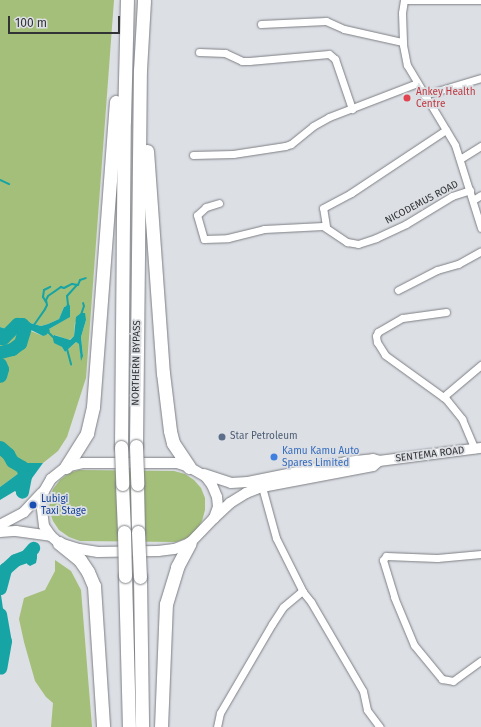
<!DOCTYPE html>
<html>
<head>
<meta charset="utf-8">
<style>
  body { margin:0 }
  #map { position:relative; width:481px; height:727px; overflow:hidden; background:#dcdfe4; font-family:"Fira Sans",sans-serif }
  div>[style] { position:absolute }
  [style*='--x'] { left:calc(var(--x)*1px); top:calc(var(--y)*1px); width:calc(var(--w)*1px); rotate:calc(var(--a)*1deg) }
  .green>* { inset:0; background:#a4bf79 }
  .water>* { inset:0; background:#17a4a4 }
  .stream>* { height:2px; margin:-1px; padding:0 1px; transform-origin:1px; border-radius:1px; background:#17a4a4 }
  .river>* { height:13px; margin:-6.5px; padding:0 6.5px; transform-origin:6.5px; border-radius:6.5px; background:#17a4a4 }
  .roads { filter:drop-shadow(0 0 1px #7c7f83) drop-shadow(0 0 1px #7c7f83) }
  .street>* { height:7px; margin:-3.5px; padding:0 3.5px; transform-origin:3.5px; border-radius:3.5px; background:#fff }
  .secondary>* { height:10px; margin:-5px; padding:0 5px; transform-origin:5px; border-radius:5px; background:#fff }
  .highway>* { height:13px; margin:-6.5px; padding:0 6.5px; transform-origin:6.5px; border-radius:6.5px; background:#fff }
  .bridges { filter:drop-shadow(0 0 1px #7c7f83) drop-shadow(0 0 1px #7c7f83) }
  .highway-bridge>* { height:13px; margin:-6.5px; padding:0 6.5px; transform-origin:6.5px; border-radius:6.5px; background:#fff }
  .dots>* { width:11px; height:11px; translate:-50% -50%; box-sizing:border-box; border:2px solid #dcdfe4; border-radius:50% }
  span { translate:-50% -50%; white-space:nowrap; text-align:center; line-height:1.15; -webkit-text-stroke:3.5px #dcdfe4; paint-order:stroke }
  .health-label { font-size:10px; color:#be3a42 }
  .left { translate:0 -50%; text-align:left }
  .street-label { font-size:10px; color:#323335 }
  .service-label { font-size:10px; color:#4e5e75 }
  .shop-label { font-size:10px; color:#366cbe }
  .transit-label { font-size:10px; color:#164399 }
  .scale { position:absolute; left:8px; top:16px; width:112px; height:18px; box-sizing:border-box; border:2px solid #323335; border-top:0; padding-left:5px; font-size:12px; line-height:14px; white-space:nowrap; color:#323335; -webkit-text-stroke:3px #dcdfe4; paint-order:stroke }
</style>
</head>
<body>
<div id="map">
  <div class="green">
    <div style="clip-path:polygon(evenodd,0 0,114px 0,86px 378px,67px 437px,58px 451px,43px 463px,21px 463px,17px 465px,20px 466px,19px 473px,0 487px,0 345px,7px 340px,8px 335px,21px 327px,43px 336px,49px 329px,69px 317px,70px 305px,64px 307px,59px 319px,48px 324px,41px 326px,30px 323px,19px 322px,6px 329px,0 327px,0 0,86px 320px,81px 337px,83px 356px,80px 355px,80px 344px,76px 342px,65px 352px,62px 347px,54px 342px,55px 335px,69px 340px,74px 336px,75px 322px,86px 320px)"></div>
    <div style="clip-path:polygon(79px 470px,174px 471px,185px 474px,194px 480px,201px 488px,205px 498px,205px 510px,202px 521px,196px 531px,187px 538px,176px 542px,80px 541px,69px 537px,59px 530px,53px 521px,49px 510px,50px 499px,53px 489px,60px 480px,69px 473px)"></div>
    <div style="clip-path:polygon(55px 560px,71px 571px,81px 590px,92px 727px,51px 727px,53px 703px,46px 697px,35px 681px,24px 642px,19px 619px,24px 598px,45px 590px,55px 571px)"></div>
  </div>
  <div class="water">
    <div style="clip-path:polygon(70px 305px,70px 317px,49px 329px,50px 331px,46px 335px,43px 336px,31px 330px,21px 327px,8px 335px,7px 340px,0 345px,0 336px,3px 333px,0 332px,0 327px,6px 329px,19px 322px,30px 323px,41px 326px,48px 324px,59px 319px,64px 307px)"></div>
    <div style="clip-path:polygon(81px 313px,85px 313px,86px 320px,81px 337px,83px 356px,81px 361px,79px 344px,76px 342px,65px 352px,62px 347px,54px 343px,53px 339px,54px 335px,70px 340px,74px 336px,76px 317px)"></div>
    <div style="clip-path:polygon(21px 463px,43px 463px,27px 485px,25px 491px,17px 493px,15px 491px,0 500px,0 487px,19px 473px,20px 467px,16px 465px)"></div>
    <div style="clip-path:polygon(35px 547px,37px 550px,37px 558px,36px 563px,30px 566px,27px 564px,26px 553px,29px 548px)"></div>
    <div style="clip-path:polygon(0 588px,8px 643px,6px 653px,0 659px,0 654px,3px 654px,0 622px)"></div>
  </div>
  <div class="stream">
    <div style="--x:0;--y:180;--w:10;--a:24"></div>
    <div style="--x:46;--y:302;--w:6;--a:-121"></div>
    <div style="--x:43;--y:297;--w:7;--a:-82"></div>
    <div style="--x:44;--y:290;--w:7;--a:-27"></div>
    <div style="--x:66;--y:308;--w:4;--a:-56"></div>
    <div style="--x:68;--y:305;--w:9;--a:-96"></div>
    <div style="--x:67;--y:296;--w:15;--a:-48"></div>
    <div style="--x:81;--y:315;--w:9;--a:-72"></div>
    <div style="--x:84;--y:306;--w:3;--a:-108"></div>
    <div style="--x:34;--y:325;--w:19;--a:-55"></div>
    <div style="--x:45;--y:309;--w:4;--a:-63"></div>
    <div style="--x:47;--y:305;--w:5;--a:-101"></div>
    <div style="--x:46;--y:300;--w:4;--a:-63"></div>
    <div style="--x:48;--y:296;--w:16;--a:-35"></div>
    <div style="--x:61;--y:287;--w:3;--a:18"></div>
    <div style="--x:64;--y:288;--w:9;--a:-27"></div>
    <div style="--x:72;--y:284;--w:6;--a:9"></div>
    <div style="--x:78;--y:285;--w:5;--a:-68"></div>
    <div style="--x:80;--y:280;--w:6;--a:-18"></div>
    <div style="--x:47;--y:331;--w:10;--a:45"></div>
    <div style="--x:67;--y:349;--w:16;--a:75"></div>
    <div style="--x:0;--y:581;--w:1;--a:45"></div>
  </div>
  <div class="river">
    <div style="--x:0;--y:338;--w:3;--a:0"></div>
    <div style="--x:3;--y:338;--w:20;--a:-45"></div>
    <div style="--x:17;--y:324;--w:5;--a:0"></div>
    <div style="--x:22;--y:324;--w:4;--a:45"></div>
    <div style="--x:25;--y:327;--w:17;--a:107"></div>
    <div style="--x:20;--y:343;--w:10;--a:143"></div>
    <div style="--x:12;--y:349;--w:12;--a:166"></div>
    <div style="--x:0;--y:364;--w:5;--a:68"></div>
    <div style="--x:2;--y:369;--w:7;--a:106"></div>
    <div style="--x:0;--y:447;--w:11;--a:41"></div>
    <div style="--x:8;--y:454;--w:8;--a:60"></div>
    <div style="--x:12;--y:461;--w:12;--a:31"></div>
    <div style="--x:22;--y:467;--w:9;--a:72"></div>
    <div style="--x:25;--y:476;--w:16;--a:101"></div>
    <div style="--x:0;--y:588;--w:20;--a:-75"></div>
    <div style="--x:5;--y:569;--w:13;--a:-42"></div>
    <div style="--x:15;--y:560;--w:12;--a:-20"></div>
    <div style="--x:26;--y:556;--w:11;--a:-49"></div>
    <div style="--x:0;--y:614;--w:27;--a:80"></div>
    <div style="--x:5;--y:641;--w:27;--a:100"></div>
  </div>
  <div class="roads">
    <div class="street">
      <div style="--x:404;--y:0;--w:13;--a:99"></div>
      <div style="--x:402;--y:13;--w:32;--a:88"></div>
      <div style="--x:403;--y:45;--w:20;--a:79"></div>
      <div style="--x:407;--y:65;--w:93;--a:59"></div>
      <div style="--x:455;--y:145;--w:87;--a:72.6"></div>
      <div style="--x:404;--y:0;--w:77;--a:0"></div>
      <div style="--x:261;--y:24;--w:65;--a:-2.6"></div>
      <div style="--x:326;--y:21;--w:20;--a:24"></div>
      <div style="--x:344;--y:29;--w:59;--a:12.6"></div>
      <div style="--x:199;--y:52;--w:26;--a:2"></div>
      <div style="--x:225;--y:53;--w:19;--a:25"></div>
      <div style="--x:242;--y:61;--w:7;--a:0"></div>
      <div style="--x:249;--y:61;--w:80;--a:-5"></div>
      <div style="--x:329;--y:54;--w:8;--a:40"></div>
      <div style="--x:335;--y:59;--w:53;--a:71.2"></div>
      <div style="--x:424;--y:95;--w:59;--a:-16.6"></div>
      <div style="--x:193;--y:155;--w:40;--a:-1.4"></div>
      <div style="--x:233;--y:154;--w:53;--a:-8.7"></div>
      <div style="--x:285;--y:146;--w:6;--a:-18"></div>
      <div style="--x:291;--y:144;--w:28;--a:-39"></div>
      <div style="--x:313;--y:126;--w:18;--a:-29"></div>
      <div style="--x:329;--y:117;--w:94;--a:-21.1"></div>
      <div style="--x:460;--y:159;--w:25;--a:-32"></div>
      <div style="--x:473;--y:200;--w:9;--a:-32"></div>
      <div style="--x:219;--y:203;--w:14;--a:163"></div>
      <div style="--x:206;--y:207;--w:12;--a:138"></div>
      <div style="--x:197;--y:215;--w:25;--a:74"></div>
      <div style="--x:204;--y:239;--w:24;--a:-2"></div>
      <div style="--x:228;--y:238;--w:37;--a:-14"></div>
      <div style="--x:264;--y:229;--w:59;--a:-2.9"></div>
      <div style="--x:323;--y:226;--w:29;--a:34"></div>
      <div style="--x:347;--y:242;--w:11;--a:10"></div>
      <div style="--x:358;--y:244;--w:19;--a:-18"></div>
      <div style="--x:376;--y:238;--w:33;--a:-25"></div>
      <div style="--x:406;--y:224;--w:54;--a:-31.3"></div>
      <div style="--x:452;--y:196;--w:19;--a:-18"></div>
      <div style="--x:326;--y:226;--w:18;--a:-99"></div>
      <div style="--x:323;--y:208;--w:32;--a:-28"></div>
      <div style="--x:351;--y:193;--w:114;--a:-33.6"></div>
      <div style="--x:398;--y:290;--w:44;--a:-27.1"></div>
      <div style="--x:437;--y:270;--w:22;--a:-16"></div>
      <div style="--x:458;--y:264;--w:26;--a:-29"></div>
      <div style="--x:446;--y:312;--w:44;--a:172.2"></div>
      <div style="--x:402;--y:318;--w:28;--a:150"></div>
      <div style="--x:378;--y:332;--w:4;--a:117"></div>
      <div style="--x:376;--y:336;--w:6;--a:81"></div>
      <div style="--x:377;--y:342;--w:15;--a:58"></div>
      <div style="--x:385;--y:355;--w:75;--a:35.8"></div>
      <div style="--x:446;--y:399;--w:26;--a:51"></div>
      <div style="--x:462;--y:419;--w:33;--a:67"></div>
      <div style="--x:443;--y:397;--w:50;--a:-40.1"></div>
      <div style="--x:262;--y:487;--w:53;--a:74.6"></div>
      <div style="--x:276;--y:538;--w:60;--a:63.4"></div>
      <div style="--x:481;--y:554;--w:44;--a:174.8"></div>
      <div style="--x:437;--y:558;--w:51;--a:-177.8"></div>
      <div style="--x:386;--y:556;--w:5;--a:127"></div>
      <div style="--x:383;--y:560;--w:39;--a:73"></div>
      <div style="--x:394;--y:597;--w:52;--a:67.4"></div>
      <div style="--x:414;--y:645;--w:44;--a:50.5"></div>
      <div style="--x:442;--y:679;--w:11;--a:10"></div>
      <div style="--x:453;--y:681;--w:34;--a:-36"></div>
      <div style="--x:217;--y:727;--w:14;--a:-78"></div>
      <div style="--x:220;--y:713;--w:103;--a:-59.7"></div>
      <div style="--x:272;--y:624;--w:20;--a:-57"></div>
      <div style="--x:283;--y:607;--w:23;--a:-40"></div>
      <div style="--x:301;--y:592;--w:2;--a:0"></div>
      <div style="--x:303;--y:592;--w:13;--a:51"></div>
      <div style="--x:311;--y:602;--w:103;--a:59.7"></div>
      <div style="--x:363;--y:691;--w:19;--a:78"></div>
      <div style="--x:367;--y:710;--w:21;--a:53"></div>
    </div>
    <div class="secondary">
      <div style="--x:177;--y:463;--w:13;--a:18"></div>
      <div style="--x:189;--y:467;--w:20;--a:30"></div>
      <div style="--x:206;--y:477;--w:10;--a:53"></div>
      <div style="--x:212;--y:485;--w:13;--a:67"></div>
      <div style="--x:217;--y:497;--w:10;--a:84"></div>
      <div style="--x:218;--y:507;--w:12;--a:110"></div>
      <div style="--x:214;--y:518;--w:35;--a:134"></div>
      <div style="--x:190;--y:543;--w:17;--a:159"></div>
      <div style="--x:174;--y:549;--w:16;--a:173"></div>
      <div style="--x:158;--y:551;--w:60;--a:179"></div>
      <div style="--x:98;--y:552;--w:19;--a:-171"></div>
      <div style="--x:79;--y:549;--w:21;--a:-163"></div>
      <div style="--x:59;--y:543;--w:11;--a:-139"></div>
      <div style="--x:51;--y:536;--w:12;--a:-125"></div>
      <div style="--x:44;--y:526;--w:24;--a:-97"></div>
      <div style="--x:41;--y:502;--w:11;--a:-75"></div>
      <div style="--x:44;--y:491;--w:14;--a:-60"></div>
      <div style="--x:51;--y:479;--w:19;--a:-39"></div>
      <div style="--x:66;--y:467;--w:17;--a:-13"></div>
      <div style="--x:83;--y:463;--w:94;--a:0"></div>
      <div style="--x:204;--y:474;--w:28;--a:18"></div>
      <div style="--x:231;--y:483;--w:17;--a:-3"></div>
      <div style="--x:248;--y:482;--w:100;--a:-11.5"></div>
      <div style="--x:346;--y:462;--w:27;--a:-6"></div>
      <div style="--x:373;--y:459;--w:6;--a:18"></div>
      <div style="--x:379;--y:461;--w:103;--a:-7.3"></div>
      <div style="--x:214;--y:518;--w:22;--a:-43"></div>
      <div style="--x:230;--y:503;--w:19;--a:-32"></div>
      <div style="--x:246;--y:493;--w:17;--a:-21"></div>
      <div style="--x:262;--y:487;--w:113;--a:-10.7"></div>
      <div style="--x:373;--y:466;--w:8;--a:-40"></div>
      <div style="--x:0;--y:525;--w:27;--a:-28"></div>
      <div style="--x:24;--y:512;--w:26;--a:-47"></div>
      <div style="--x:0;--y:532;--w:16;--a:-4"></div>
      <div style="--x:16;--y:531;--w:35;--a:8"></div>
    </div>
    <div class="highway">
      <div style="--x:147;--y:151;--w:223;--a:85.9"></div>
      <div style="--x:163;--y:373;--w:58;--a:83.1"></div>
      <div style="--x:170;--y:431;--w:12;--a:76"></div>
      <div style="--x:173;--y:443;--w:29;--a:56"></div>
      <div style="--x:136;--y:446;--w:376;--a:-89.4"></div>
      <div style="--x:140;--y:70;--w:70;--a:-86.7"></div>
      <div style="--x:121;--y:447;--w:326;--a:-89.5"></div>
      <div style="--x:124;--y:121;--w:121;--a:-88.6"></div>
      <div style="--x:66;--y:467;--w:40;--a:-58"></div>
      <div style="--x:87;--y:433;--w:27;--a:-77"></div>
      <div style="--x:93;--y:407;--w:306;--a:-85.7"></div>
      <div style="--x:122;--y:484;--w:48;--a:87.6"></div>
      <div style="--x:137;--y:484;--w:48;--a:88.8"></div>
      <div style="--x:59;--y:543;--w:27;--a:39"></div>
      <div style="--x:80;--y:560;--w:14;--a:56"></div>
      <div style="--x:88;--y:572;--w:15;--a:67"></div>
      <div style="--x:94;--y:586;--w:141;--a:86.3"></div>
      <div style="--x:125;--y:576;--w:151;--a:88.5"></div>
      <div style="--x:140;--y:577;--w:150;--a:89.2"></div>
      <div style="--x:161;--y:727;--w:123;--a:-87.7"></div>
      <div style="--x:166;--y:604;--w:39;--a:-73"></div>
      <div style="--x:177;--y:567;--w:27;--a:-62"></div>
    </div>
  </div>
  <div class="bridges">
    <div class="highway-bridge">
      <div style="--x:136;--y:446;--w:38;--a:88"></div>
      <div style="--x:121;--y:447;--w:37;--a:88"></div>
      <div style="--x:124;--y:532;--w:44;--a:88.7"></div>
      <div style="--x:138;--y:532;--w:45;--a:87.5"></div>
    </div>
  </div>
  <div class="dots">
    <div style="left:407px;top:98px;background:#e0444e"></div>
    <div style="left:222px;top:437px;background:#5c6f8a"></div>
    <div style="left:274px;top:457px;background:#3f7fe0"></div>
    <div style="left:33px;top:505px;background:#1a4fb4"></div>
  </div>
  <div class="health-label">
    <span class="left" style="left:416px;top:98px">Ankey Health<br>Centre</span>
  </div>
  <div class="street-label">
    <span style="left:422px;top:203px;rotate:-28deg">NICODEMUS ROAD</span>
    <span style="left:137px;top:363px;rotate:-89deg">NORTHERN BYPASS</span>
    <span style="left:430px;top:455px;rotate:-7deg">SENTEMA ROAD</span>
  </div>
  <div class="service-label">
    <span class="left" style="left:230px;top:437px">Star Petroleum</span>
  </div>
  <div class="shop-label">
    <span class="left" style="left:282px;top:457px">Kamu Kamu Auto<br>Spares Limited</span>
  </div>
  <div class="transit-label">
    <span class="left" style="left:41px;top:505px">Lubigi<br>Taxi Stage</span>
  </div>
  <div class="scale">100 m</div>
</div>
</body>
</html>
